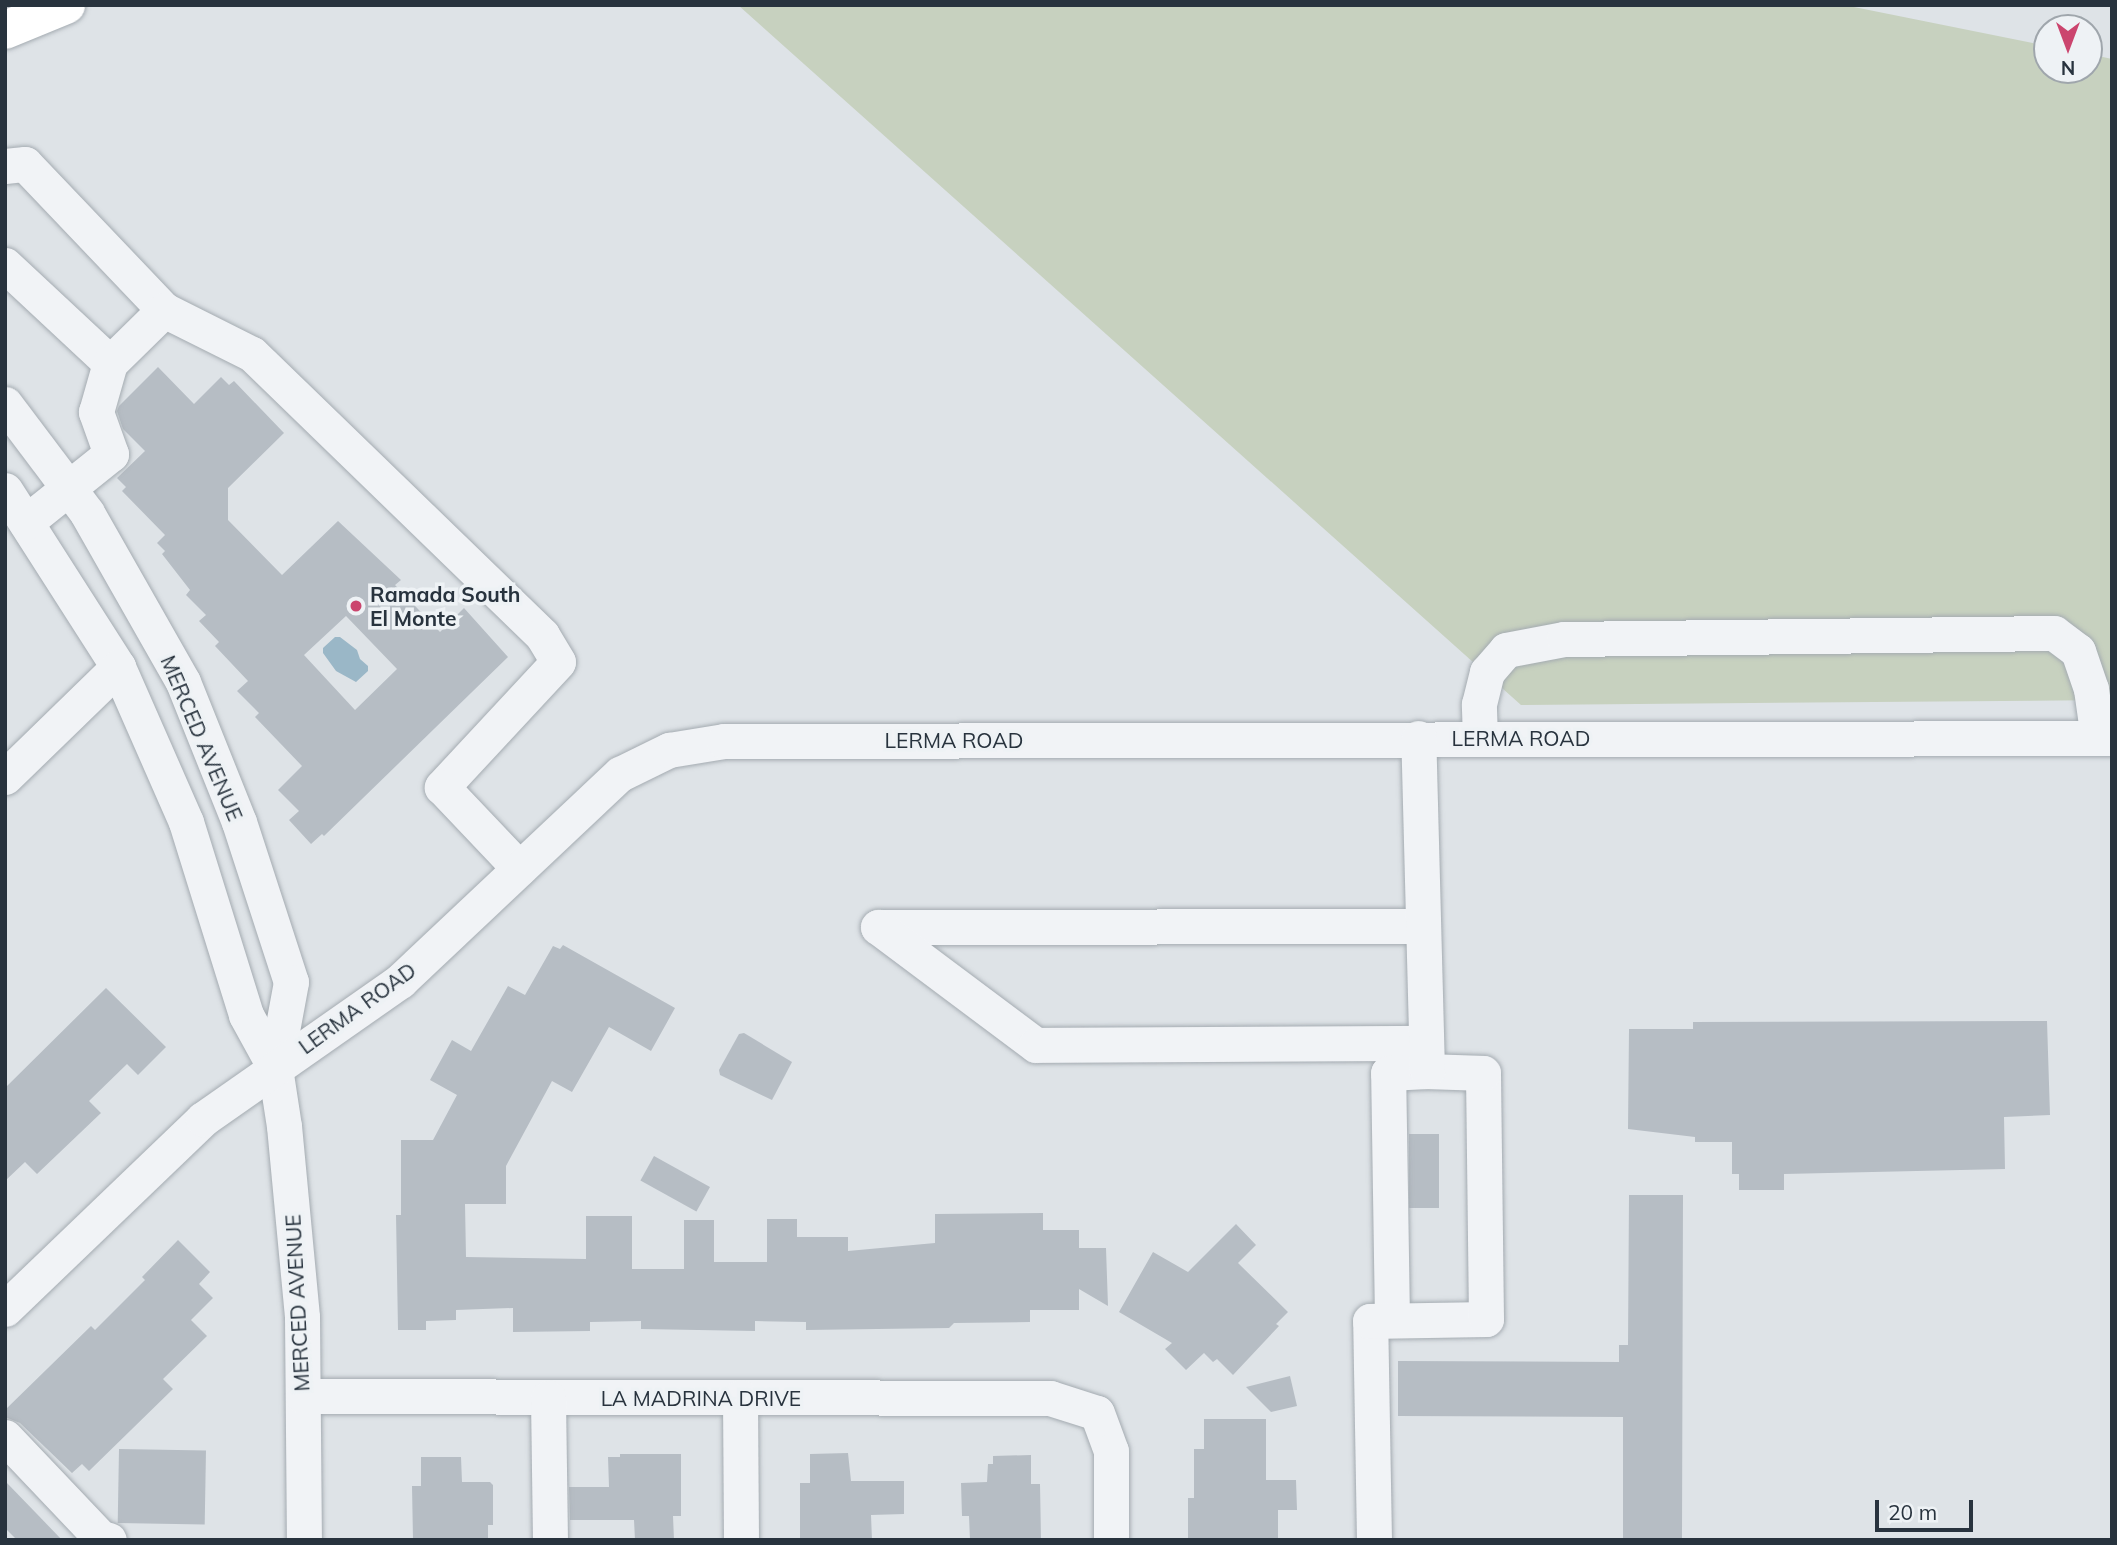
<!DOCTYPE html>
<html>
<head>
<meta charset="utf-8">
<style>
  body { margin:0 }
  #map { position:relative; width:2117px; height:1545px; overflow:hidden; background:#dee3e7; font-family:Mulish,sans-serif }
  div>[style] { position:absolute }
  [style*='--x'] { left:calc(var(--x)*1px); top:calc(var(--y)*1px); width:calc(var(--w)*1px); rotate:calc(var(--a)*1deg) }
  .green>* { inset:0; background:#c7d1bf }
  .water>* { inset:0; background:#9ab7c7 }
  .building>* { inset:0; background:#b6bdc4; transform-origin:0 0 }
  .roads { filter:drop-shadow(0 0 2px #a4abb1) drop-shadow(0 0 2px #a4abb1) }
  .minor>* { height:35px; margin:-17.5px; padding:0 17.5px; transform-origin:17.5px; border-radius:17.5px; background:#f1f3f6 }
  .highway>* { height:38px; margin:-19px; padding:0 19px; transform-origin:19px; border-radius:19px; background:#fff }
  .dots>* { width:19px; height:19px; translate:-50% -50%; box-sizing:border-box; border:4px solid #eef2f5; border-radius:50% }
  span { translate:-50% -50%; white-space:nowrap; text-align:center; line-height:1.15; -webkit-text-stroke:7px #eef2f5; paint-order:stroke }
  .poi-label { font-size:21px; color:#28333e; font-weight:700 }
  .left { translate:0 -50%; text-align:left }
  .street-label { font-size:21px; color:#28333e }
  .frame { position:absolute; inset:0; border:7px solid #28333e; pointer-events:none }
  .north { position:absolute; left:2033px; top:14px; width:70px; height:70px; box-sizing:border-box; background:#eef2f5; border:2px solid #9fa6ac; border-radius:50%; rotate:180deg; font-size:19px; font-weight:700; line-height:28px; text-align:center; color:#28333e }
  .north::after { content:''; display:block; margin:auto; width:24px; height:32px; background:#cb456e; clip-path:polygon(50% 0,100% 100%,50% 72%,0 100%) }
  .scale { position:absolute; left:1875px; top:1500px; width:98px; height:32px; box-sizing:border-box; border:4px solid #28333e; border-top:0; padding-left:9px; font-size:21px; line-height:24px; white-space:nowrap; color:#28333e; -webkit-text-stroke:5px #eef2f5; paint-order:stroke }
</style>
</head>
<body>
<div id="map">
  <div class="green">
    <div style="clip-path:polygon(738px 5px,1844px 5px,2047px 46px,2047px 70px,2089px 70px,2089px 54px,2112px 59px,2112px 700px,1521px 705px)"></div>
  </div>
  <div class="water">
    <div style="clip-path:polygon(335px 637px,340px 637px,357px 650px,360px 659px,368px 666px,368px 671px,356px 682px,336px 671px,323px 653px,323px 648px)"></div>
  </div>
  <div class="building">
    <div style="clip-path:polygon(evenodd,158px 367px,194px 404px,221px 377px,229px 385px,234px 381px,284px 433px,228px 488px,228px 520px,282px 575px,338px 521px,401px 580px,395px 585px,440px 632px,464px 608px,508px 657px,324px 836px,322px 834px,311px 844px,289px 820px,299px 811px,278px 790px,302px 766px,255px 717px,259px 713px,237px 691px,248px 681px,215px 646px,219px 642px,199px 621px,206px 615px,186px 595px,190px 590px,162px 554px,165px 551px,157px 543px,165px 535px,122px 491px,126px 487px,117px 478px,145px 451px,123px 429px,117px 411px,119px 406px,158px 367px,346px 616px,397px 669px,355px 710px,304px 655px,346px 616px)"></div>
    <div style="clip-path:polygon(563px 945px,675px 1008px,651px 1051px,609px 1027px,572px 1092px,552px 1081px,506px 1166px,506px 1204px,465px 1204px,466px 1257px,586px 1259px,586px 1216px,632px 1216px,632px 1269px,684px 1269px,684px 1220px,714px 1220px,714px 1262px,767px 1262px,767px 1219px,797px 1219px,797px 1237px,848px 1237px,848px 1251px,935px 1243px,935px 1214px,1043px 1213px,1043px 1230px,1079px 1230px,1079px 1248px,1106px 1248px,1108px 1306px,1079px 1289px,1079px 1310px,1030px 1310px,1030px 1322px,954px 1323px,949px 1328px,806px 1330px,806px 1322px,755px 1321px,755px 1331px,641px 1329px,641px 1321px,590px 1322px,590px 1331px,513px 1332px,513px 1308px,456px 1310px,456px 1320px,426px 1321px,426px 1330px,398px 1330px,396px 1215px,401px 1215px,401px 1140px,433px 1140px,457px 1095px,430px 1080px,452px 1040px,471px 1051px,508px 986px,525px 995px,553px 946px,560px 949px)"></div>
    <div style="clip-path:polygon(106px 988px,166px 1047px,138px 1075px,127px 1064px,89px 1101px,101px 1113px,37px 1174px,25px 1162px,5px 1181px,5px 1088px)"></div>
    <div style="clip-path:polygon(2047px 1021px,2050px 1115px,2004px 1117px,2005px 1169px,1784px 1174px,1784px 1190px,1739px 1190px,1739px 1174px,1732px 1174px,1732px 1142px,1695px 1142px,1695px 1137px,1628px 1129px,1629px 1029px,1693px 1029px,1693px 1022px)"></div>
    <div style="clip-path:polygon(744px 1033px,792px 1062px,772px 1100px,720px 1075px,719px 1070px,739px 1034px)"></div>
    <div style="left:1409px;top:1134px;width:30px;height:74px"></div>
    <div style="left:654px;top:1156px;width:64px;height:28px;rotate:29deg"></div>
    <div style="clip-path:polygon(1629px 1195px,1683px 1195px,1682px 1540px,1623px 1540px,1623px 1417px,1398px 1416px,1398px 1361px,1619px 1362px,1619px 1345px,1628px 1345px)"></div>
    <div style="clip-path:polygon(1236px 1224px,1256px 1245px,1238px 1263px,1288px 1312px,1276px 1324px,1279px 1326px,1233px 1375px,1217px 1359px,1213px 1362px,1204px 1353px,1186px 1370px,1165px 1349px,1172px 1343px,1119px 1312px,1153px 1252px,1188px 1272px)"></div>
    <div style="clip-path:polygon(178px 1240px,210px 1272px,199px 1284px,213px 1298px,191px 1320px,207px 1336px,163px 1379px,173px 1389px,89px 1471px,82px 1464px,72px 1473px,20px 1423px,5px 1417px,5px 1410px,91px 1326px,95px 1330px,145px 1280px,142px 1277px)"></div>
    <div style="clip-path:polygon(1290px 1376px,1297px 1406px,1271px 1412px,1246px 1387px)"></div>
    <div style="clip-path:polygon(1204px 1419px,1266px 1419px,1266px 1480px,1296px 1480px,1297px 1510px,1278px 1510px,1278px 1540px,1188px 1540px,1188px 1498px,1194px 1498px,1194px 1449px,1204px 1449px)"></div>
    <div style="left:119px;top:1449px;width:87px;height:74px;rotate:1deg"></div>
    <div style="clip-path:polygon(848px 1453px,851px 1481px,904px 1481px,904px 1514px,871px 1515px,872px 1540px,800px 1540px,800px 1483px,810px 1483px,810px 1454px)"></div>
    <div style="clip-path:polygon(620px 1454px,681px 1454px,681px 1516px,673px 1516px,674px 1540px,635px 1540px,634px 1520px,570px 1520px,569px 1487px,609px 1487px,608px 1457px,620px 1457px)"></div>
    <div style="clip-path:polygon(1031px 1455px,1031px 1484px,1040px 1484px,1041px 1540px,970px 1540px,969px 1516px,962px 1516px,961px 1483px,987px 1482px,988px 1464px,993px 1464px,993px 1456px)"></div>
    <div style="clip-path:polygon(421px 1457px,461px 1457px,462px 1482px,490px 1482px,493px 1485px,493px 1525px,488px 1525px,488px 1540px,413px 1540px,412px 1486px,421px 1486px)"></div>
    <div style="clip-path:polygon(5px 1481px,36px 1513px,62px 1540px,17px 1540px,5px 1528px)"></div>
  </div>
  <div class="roads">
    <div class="minor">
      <div style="--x:5;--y:166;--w:20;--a:-6"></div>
      <div style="--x:25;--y:164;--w:202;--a:46.4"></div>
      <div style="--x:164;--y:310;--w:98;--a:26.6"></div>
      <div style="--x:252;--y:354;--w:404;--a:44.1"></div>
      <div style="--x:542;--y:635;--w:31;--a:59"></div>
      <div style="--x:558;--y:662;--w:171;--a:132.9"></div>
      <div style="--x:442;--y:787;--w:112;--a:46.5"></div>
      <div style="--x:5;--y:265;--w:144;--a:43"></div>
      <div style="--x:110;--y:363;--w:76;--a:-44.5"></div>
      <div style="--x:5;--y:404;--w:136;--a:53"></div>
      <div style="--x:87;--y:513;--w:194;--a:60.4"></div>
      <div style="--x:183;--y:682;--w:151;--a:68.2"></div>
      <div style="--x:239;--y:822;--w:168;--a:72"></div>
      <div style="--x:291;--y:982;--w:87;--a:100.5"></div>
      <div style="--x:5;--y:490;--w:210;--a:57.4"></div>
      <div style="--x:118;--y:667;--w:169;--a:66.3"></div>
      <div style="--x:186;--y:822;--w:202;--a:72.7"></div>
      <div style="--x:246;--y:1015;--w:60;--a:61.3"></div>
      <div style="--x:275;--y:1068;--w:59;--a:81.2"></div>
      <div style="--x:284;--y:1126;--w:192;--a:84.6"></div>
      <div style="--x:302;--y:1317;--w:223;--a:89.5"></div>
      <div style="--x:26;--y:522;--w:109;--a:-38.7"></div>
      <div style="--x:111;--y:454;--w:45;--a:-109.7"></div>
      <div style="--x:96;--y:412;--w:51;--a:-74.1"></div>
      <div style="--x:1480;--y:738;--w:34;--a:-92"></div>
      <div style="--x:1479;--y:704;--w:33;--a:-76"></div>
      <div style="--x:1487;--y:672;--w:29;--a:-49"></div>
      <div style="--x:1506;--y:650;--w:59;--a:-10.7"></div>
      <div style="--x:1564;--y:639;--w:490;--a:-0.7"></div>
      <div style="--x:2054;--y:633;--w:30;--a:37"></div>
      <div style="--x:2078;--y:651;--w:40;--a:71.1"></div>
      <div style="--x:2091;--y:689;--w:49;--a:81.9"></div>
      <div style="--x:5;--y:777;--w:158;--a:-44.2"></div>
      <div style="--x:1423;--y:926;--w:545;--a:179.89"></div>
      <div style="--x:878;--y:927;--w:197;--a:36.8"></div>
      <div style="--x:1036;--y:1045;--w:390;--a:-0.3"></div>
      <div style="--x:5;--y:1309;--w:274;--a:-43.8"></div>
      <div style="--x:203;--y:1119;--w:241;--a:-35"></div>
      <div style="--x:400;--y:981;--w:302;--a:-43.3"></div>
      <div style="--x:620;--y:774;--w:55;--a:-26.1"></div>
      <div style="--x:669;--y:750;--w:56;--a:-9.3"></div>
      <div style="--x:724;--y:741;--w:1388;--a:-0.12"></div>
      <div style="--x:1392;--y:1320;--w:247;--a:-90.9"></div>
      <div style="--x:1388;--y:1073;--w:39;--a:-3"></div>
      <div style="--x:303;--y:1396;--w:747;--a:0.15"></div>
      <div style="--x:1050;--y:1398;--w:49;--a:17.7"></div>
      <div style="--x:1097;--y:1413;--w:40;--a:69.8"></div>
      <div style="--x:1111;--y:1451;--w:89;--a:90"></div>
      <div style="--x:740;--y:1397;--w:143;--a:89.6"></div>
      <div style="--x:548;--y:1398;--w:142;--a:89.2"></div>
      <div style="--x:5;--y:1437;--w:139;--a:46.5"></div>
      <div style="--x:101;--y:1538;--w:8;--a:14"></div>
      <div style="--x:1374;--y:1540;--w:219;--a:-91"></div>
      <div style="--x:1370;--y:1321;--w:116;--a:-1"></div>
      <div style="--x:1486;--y:1319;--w:246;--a:-90.7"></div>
      <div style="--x:1483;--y:1073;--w:56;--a:-178"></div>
      <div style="--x:1427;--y:1071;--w:333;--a:-91.5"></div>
    </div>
    <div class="highway">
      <div style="--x:5;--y:30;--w:66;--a:-22.3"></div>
    </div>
  </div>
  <div class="dots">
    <div style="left:356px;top:606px;background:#cb456e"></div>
  </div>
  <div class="poi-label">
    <span class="left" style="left:370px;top:606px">Ramada South<br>El Monte</span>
  </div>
  <div class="street-label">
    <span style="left:202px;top:738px;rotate:67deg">MERCED AVENUE</span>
    <span style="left:1521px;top:738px">LERMA ROAD</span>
    <span style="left:954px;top:740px">LERMA ROAD</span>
    <span style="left:357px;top:1008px;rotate:-36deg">LERMA ROAD</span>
    <span style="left:297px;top:1303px;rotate:-93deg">MERCED AVENUE</span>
    <span style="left:701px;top:1398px">LA MADRINA DRIVE</span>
  </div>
  <div class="frame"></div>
  <div class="north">N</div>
  <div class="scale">20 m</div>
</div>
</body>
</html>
